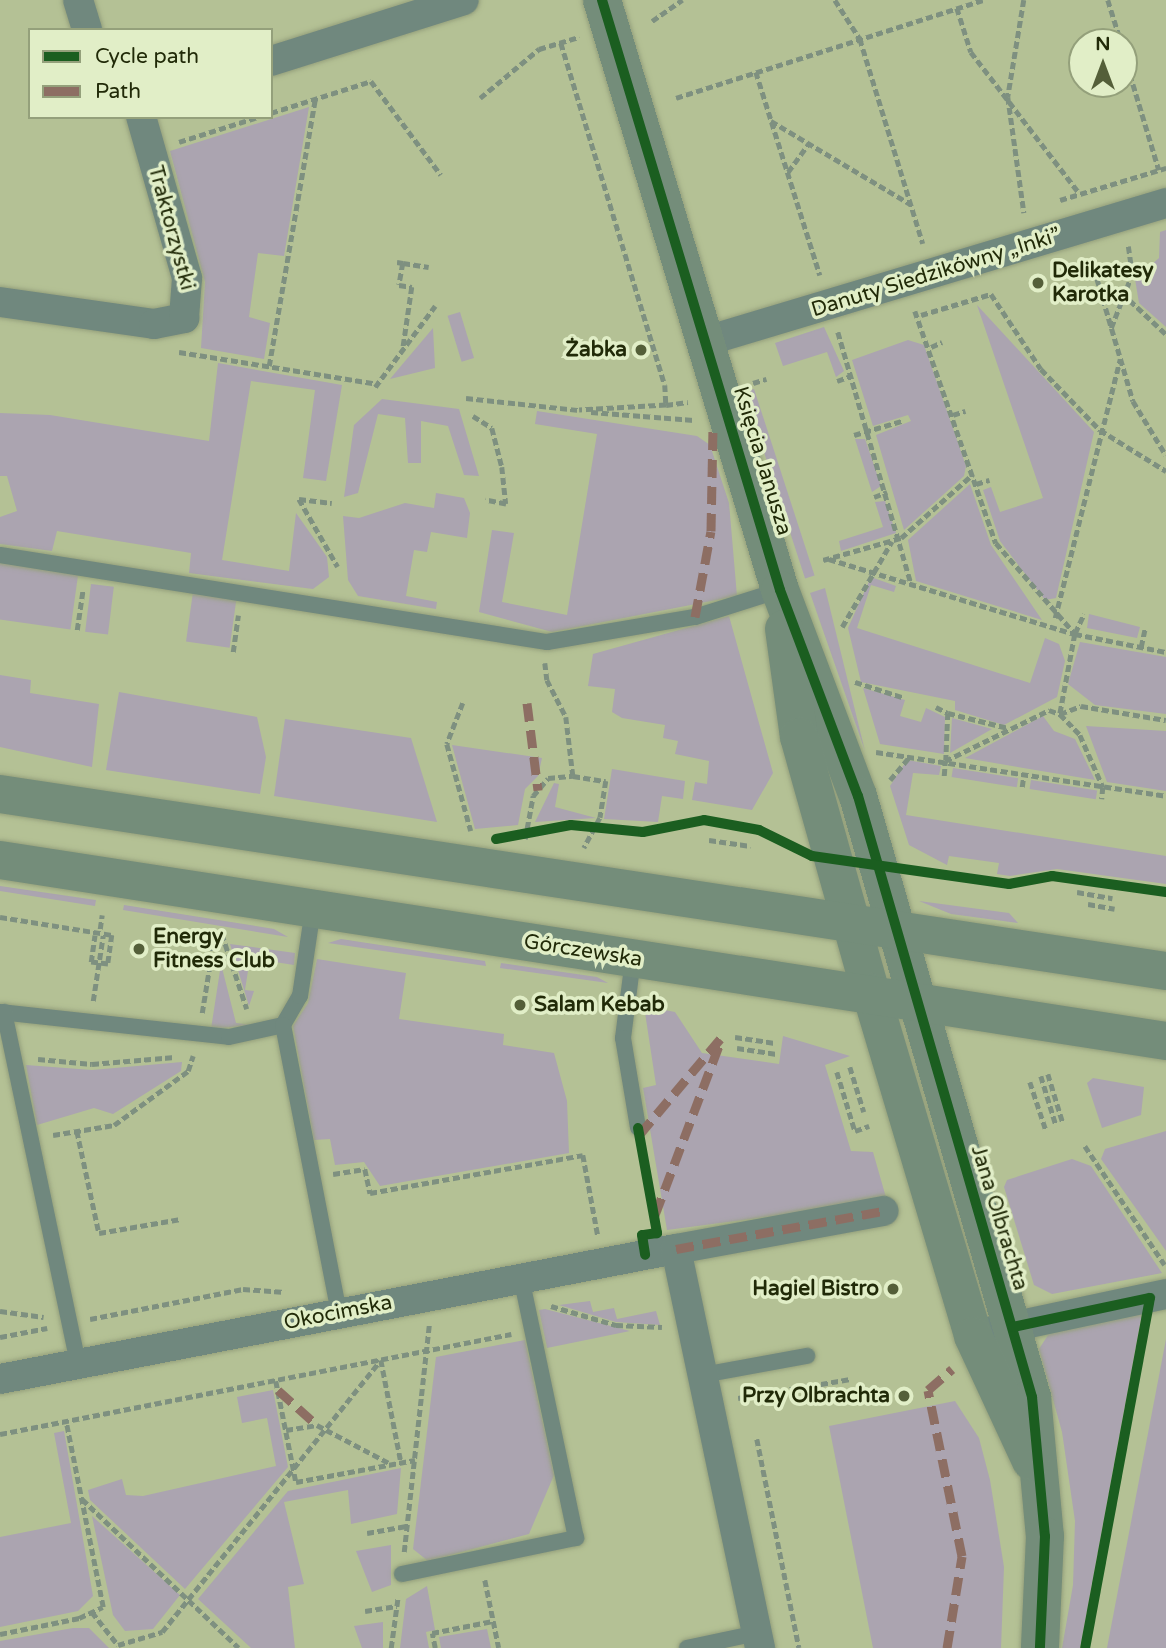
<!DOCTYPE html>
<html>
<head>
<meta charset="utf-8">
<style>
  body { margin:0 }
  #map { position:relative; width:1166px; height:1648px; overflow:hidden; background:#b4c195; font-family:"Varela Round",sans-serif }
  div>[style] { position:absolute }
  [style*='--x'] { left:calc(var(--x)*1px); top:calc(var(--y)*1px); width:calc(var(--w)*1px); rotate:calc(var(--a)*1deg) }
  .green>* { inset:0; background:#aba4b0; transform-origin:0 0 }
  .path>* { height:4.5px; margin-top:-2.25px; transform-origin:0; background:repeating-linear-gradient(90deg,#7e9080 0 7px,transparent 0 10.5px) }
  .roads { filter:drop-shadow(0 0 2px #95a07c) drop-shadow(0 0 2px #95a07c) }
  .lane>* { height:16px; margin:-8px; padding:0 8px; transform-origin:8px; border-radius:8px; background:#70887e }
  .street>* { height:30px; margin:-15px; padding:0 15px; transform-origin:15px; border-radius:15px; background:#70887e }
  .secondary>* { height:38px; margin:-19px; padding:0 19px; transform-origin:19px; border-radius:19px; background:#748d7a }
  .path-bridge>* { height:4.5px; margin-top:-2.25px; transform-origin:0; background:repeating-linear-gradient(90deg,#7e9080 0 7px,transparent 0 10.5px) }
  .quiet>* { height:9px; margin-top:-4.5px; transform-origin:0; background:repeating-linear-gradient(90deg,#8d6e63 0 18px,transparent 0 27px) }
  .cycleway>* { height:10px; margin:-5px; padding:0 5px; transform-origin:5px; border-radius:5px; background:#1b5e20 }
  .dots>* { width:19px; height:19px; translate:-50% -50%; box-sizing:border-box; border:4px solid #e1eec7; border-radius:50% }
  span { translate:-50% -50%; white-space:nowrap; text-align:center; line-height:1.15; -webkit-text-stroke:7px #e1eec7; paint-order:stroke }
  .street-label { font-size:21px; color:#212a08 }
  .poi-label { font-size:21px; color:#212a08; font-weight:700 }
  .left { translate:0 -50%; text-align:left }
  .right { translate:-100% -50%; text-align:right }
  .legend { position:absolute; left:28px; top:28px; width:245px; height:91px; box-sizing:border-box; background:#e1eec7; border:2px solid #94a07b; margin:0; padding:9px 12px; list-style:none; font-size:21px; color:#212a08 }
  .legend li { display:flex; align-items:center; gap:14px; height:35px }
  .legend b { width:35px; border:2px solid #94a07b }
  .north { position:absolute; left:1068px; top:28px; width:70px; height:70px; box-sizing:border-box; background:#e1eec7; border:2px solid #94a07b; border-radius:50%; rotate:0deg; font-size:19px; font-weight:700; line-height:28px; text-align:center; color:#212a08 }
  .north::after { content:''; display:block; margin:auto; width:24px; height:32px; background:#545f39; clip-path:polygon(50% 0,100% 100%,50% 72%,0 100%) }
</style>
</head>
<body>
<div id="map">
  <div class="green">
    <div style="clip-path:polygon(309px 107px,284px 256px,258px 253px,249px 317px,270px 323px,264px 359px,201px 348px,205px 282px,170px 151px)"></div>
    <div style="clip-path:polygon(1166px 230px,1166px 327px,1139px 303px,1135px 279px,1159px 258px,1160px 232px)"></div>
    <div style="clip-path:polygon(977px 305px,1094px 432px,1056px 598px,1045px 600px,1000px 541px,983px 490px,991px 487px,1000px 512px,1043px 498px)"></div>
    <div style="left:460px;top:312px;width:48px;height:13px;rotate:73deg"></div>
    <div style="clip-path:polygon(824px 327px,844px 371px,836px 377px,827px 352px,783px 366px,775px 343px)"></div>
    <div style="clip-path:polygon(433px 328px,435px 368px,390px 379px)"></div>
    <div style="clip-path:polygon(908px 340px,924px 345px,966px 466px,964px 476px,904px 530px,876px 435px,911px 421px,908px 415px,873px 426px,852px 360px)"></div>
    <div style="clip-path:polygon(218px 363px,342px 385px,326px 481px,303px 478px,315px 390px,251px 381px,222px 560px,289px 571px,296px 513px,327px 557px,329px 577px,313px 589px,189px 573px,191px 553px,57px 531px,52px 551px,0 544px,0 517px,17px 511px,7px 476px,0 476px,0 413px,50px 415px,209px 441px)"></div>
    <div style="left:754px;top:389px;width:196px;height:10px;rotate:72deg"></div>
    <div style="clip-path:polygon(382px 399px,459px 409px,479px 476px,464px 475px,448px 426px,421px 421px,421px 463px,408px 463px,405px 418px,378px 414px,358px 493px,344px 497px,354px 425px)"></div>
    <div style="clip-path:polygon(537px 411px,697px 436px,710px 445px,729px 503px,737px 596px,552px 632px,479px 612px,492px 530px,514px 533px,502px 602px,567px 615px,597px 434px,535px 424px)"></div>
    <div style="clip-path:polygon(855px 439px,865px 439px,881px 486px,872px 492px)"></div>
    <div style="clip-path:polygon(970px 484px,991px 545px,1042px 620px,916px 581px,908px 540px)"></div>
    <div style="clip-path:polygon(436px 493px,464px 498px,470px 513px,467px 538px,431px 532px,427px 552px,414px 550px,406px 596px,437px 602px,436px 609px,358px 596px,348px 580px,343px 516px,359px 518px,405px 503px,434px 508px)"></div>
    <div style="clip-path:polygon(885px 501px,896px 533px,841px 551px,839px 541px,883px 527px,875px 502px)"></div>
    <div style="left:0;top:563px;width:79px;height:56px;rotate:8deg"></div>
    <div style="clip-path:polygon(871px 577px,896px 586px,894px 592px,871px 585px,857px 628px,1030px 683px,1045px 638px,1059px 644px,1065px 661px,1057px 697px,1004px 725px,955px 710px,955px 701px,861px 682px,848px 628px)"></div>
    <div style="left:91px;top:584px;width:23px;height:48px;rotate:7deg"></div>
    <div style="clip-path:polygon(825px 588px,865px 751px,810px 593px)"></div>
    <div style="left:193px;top:592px;width:44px;height:50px;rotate:8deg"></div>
    <div style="clip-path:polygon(1089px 614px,1140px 627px,1137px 638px,1087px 628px)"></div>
    <div style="clip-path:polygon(729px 616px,773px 773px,752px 810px,692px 800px,695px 782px,707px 784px,709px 761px,675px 754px,678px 741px,663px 738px,665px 725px,622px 718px,612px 712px,615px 689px,588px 686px,593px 654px)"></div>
    <div style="clip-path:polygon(1080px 642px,1166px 657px,1166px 714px,1095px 705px,1068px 684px)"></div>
    <div style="clip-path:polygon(0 675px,31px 680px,30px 693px,99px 704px,92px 767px,0 747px)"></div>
    <div style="clip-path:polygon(863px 688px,905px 700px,900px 716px,921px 722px,926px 708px,945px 717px,944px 754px,880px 744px)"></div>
    <div style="clip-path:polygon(119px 692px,257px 717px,266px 757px,260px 794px,106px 770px)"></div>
    <div style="clip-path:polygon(1043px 716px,1054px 731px,1075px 739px,1095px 780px,965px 758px)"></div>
    <div style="clip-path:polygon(952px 718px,992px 729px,950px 753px)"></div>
    <div style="clip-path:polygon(285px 719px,411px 738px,437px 822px,274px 796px)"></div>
    <div style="clip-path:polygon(1086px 726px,1166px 731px,1166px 791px,1107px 782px)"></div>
    <div style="clip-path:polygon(452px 745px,542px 758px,538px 776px,525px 789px,518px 825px,475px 829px)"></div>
    <div style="clip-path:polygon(907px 760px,941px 766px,939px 775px,913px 773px,906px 815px,1166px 856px,1166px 884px,1057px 869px,1010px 876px,997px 874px,999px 863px,949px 856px,947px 865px,909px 845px,890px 786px)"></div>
    <div style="left:953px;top:768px;width:66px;height:9px;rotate:9deg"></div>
    <div style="clip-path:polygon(612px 769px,685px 781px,683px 799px,662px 796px,658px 822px,604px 819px)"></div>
    <div style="left:1031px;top:780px;width:67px;height:9px;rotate:9deg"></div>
    <div style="clip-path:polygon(554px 783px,559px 784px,555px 807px,596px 818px,535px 822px)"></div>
    <div style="clip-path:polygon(0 886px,96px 900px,95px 906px,0 891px)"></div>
    <div style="clip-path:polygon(919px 901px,1009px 913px,1018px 923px,951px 914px)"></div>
    <div style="clip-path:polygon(124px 905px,274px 929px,288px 937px,123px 910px)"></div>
    <div style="clip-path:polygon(341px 939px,485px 961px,486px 966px,328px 943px)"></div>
    <div style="clip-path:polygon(230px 944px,295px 953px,294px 965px,250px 958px,245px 990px,254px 991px,249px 1006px)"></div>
    <div style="clip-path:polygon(317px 959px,406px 973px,399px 1019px,504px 1034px,503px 1045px,554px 1053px,567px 1101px,569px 1153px,380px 1186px,364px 1162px,335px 1165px,330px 1139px,314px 1140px,293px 1026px,308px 1003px)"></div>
    <div style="clip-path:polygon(501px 963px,597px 977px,608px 983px,500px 968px)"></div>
    <div style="clip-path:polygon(221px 964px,236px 1023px,252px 1025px,211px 1029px)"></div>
    <div style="clip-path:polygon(644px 1006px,675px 1012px,702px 1053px,779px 1064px,783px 1036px,850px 1056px,825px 1065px,851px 1151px,873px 1152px,887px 1201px,667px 1230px,643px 1088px,656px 1085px)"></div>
    <div style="clip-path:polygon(182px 1062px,181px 1071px,113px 1114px,94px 1108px,37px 1125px,26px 1065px,92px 1070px)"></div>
    <div style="clip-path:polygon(1093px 1078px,1144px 1087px,1141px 1115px,1102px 1128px,1087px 1083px)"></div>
    <div style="clip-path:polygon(1166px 1131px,1166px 1251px,1101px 1159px,1105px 1149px)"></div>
    <div style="clip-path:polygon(1072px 1159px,1091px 1166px,1162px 1273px,1052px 1294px,1034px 1285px,1004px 1187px,1007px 1180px)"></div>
    <div style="clip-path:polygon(590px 1301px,593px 1312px,614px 1308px,617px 1319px,656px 1311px,660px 1325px,616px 1322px,559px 1305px)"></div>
    <div style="clip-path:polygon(545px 1309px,630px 1331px,547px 1348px,539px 1310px)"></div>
    <div style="clip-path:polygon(1142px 1313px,1080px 1648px,1062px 1648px,1073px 1585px,1075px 1521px,1062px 1432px,1039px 1349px,1050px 1332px)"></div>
    <div style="clip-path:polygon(1166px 1339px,1166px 1648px,1107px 1648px)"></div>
    <div style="clip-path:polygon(525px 1340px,554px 1475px,529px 1534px,428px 1561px,413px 1549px,436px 1357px)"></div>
    <div style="clip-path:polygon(273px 1390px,288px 1467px,185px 1589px,90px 1500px,88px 1490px,122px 1479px,126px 1495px,143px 1496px,276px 1466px,267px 1418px,242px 1423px,237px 1397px)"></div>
    <div style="clip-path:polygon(955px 1401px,979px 1438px,990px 1480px,1004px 1567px,1001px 1648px,873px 1648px,829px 1426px)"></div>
    <div style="clip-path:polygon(64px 1431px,93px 1596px,78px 1611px,0 1627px,0 1537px,71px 1523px,54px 1433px)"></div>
    <div style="clip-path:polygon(401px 1468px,397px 1514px,351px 1524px,348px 1490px,284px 1502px,304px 1584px,288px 1587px,295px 1648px,251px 1648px,198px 1599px,288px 1491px)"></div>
    <div style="clip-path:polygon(92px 1516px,180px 1595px,153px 1629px,125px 1631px,113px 1615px)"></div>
    <div style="clip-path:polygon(391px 1545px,391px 1585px,372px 1592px,356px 1551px)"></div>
    <div style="clip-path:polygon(427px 1586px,435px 1630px,426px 1632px,429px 1648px,400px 1648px,406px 1599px)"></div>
    <div style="clip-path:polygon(383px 1622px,383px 1648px,362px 1648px,354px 1626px)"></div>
    <div style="clip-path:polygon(73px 1628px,89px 1628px,109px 1648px,0 1648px,0 1641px)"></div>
    <div style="clip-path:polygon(487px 1629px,491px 1648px,441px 1648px,439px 1637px)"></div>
  </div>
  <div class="path">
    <div style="--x:835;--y:0;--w:46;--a:57.3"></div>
    <div style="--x:860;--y:39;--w:214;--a:72.9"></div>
    <div style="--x:1024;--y:0;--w:98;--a:99.4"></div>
    <div style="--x:1008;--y:97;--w:117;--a:82.1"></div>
    <div style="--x:1108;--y:0;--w:44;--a:72.8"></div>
    <div style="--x:957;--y:8;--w:46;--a:72.3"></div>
    <div style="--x:971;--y:52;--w:178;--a:52.5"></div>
    <div style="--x:652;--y:21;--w:37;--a:-35"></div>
    <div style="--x:561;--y:43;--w:357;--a:73.1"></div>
    <div style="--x:665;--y:385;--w:20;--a:87"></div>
    <div style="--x:666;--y:405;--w:87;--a:176.7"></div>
    <div style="--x:1124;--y:54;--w:121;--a:73.2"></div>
    <div style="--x:756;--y:72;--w:213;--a:72.5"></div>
    <div style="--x:480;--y:98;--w:77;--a:-39.7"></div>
    <div style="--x:539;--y:49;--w:42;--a:-16.7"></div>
    <div style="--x:676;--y:98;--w:322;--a:-17.7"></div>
    <div style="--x:271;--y:113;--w:105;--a:-17.7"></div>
    <div style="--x:371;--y:81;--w:117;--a:53.3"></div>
    <div style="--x:771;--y:121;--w:162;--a:30.8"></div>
    <div style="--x:179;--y:142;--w:83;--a:-17.6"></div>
    <div style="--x:788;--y:172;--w:36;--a:-54"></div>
    <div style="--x:1060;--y:200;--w:111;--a:-16.8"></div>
    <div style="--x:1091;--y:258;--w:149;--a:73.6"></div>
    <div style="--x:1133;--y:401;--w:63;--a:58.6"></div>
    <div style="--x:397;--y:262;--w:6;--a:9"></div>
    <div style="--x:403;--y:263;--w:22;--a:100"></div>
    <div style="--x:399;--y:285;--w:13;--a:9"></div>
    <div style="--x:412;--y:287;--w:63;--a:98.3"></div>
    <div style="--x:403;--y:263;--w:26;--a:9"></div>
    <div style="--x:1122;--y:293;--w:60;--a:43"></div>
    <div style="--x:915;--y:311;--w:246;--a:70.8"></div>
    <div style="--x:996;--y:543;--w:121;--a:49"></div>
    <div style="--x:1075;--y:634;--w:81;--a:100.6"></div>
    <div style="--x:1060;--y:714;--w:29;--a:46"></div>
    <div style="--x:1080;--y:735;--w:57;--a:66.1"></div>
    <div style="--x:1103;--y:787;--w:12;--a:95"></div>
    <div style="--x:921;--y:315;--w:73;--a:-16.7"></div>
    <div style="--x:991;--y:294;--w:90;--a:56.3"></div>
    <div style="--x:1041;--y:369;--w:85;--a:46"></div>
    <div style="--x:1100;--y:430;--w:78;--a:31.8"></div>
    <div style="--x:1111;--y:328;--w:58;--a:-68.7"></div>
    <div style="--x:1132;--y:274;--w:28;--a:-98"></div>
    <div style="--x:838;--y:332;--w:262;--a:73.8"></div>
    <div style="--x:931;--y:347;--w:12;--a:-24"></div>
    <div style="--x:179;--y:352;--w:202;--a:9.1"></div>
    <div style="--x:269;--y:366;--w:271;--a:-80.2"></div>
    <div style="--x:837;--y:381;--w:15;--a:-20"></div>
    <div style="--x:753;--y:383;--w:14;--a:-17"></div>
    <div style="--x:375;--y:387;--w:101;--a:-53.5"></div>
    <div style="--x:466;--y:398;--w:114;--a:6.1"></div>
    <div style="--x:666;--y:405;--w:22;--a:-8"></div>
    <div style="--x:591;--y:412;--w:103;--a:4.4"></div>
    <div style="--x:953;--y:415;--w:13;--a:-18"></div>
    <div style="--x:473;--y:416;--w:22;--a:32"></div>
    <div style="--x:492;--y:428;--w:40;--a:75.6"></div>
    <div style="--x:502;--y:467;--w:37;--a:84"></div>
    <div style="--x:506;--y:504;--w:21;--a:-169"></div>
    <div style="--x:854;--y:435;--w:50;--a:-16.3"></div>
    <div style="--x:976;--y:484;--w:14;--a:-17"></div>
    <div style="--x:874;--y:497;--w:14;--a:-21"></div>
    <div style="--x:299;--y:499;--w:78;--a:60.2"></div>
    <div style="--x:299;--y:499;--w:33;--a:7"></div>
    <div style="--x:829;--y:559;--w:257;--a:17"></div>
    <div style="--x:1075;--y:634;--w:93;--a:11.2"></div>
    <div style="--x:823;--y:560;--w:81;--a:-15.8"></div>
    <div style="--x:901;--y:538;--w:96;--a:-41.6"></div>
    <div style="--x:1055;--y:618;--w:267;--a:-75.9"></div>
    <div style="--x:842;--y:627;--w:99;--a:-59.8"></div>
    <div style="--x:77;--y:630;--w:41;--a:-81.7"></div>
    <div style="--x:1075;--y:633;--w:21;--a:-65"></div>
    <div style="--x:1141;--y:647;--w:19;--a:-78"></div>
    <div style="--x:233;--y:652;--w:37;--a:-82"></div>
    <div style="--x:545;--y:663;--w:17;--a:83"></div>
    <div style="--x:547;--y:680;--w:42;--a:62.8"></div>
    <div style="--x:566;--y:717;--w:59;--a:83.2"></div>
    <div style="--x:855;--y:682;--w:52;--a:17.7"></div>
    <div style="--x:463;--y:703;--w:44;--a:111.3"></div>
    <div style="--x:447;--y:744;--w:90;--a:74.6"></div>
    <div style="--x:936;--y:707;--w:13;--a:27"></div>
    <div style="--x:948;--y:713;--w:47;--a:92.4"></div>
    <div style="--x:948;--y:713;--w:62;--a:14"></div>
    <div style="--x:876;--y:752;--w:293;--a:8.6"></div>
    <div style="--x:944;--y:776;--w:15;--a:-86"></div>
    <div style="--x:945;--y:761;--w:116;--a:-26.1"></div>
    <div style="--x:1049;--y:710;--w:12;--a:20"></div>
    <div style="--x:1060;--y:714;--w:22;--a:-21"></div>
    <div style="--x:1081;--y:706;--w:86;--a:9.4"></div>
    <div style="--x:890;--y:780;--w:30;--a:-50"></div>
    <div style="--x:1022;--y:787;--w:14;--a:-82"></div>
    <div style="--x:525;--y:839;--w:44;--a:-79.5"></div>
    <div style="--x:533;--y:796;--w:23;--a:-50"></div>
    <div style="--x:548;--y:778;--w:25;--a:-5"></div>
    <div style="--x:573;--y:776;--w:33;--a:9"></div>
    <div style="--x:606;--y:781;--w:37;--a:99"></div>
    <div style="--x:600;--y:818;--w:34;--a:118"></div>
    <div style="--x:709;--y:840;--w:42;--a:8.1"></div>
    <div style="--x:1077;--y:892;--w:36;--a:10"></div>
    <div style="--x:1088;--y:904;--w:27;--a:10"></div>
    <div style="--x:100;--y:929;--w:14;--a:-82"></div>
    <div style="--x:222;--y:934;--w:79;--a:71.6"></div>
    <div style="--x:93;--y:1001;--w:66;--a:-81.3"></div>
    <div style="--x:202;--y:1013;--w:81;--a:-80.8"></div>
    <div style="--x:735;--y:1037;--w:40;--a:8.5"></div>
    <div style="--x:737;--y:1048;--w:40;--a:8.5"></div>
    <div style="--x:38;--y:1059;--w:54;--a:5.3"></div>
    <div style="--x:92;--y:1064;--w:83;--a:-4.8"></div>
    <div style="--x:850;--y:1067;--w:47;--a:72.7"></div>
    <div style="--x:837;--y:1072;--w:62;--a:73"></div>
    <div style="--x:855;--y:1131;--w:15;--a:-20"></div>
    <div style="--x:1048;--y:1074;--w:51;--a:73"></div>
    <div style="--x:1041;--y:1076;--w:51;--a:73"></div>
    <div style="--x:1030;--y:1082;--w:51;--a:71.6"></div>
    <div style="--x:77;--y:1131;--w:104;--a:77.8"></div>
    <div style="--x:99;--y:1233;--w:83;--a:-9.7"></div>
    <div style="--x:53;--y:1135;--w:62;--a:-9.3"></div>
    <div style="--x:114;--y:1125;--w:92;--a:-36.1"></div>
    <div style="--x:188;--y:1071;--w:16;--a:-72"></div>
    <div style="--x:1085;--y:1146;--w:143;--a:56.1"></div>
    <div style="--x:333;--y:1174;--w:32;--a:-9"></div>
    <div style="--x:365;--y:1169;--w:25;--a:78"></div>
    <div style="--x:370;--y:1193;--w:216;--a:-10.1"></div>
    <div style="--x:583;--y:1155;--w:82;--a:79.5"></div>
    <div style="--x:551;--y:1306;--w:68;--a:16.3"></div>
    <div style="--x:616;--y:1325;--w:46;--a:2.5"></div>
    <div style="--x:0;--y:1311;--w:44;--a:7.8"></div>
    <div style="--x:90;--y:1319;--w:156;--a:-11.1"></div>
    <div style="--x:243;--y:1289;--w:42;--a:4.1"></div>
    <div style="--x:0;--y:1337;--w:48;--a:-10.8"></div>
    <div style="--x:381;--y:1360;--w:104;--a:78.9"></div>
    <div style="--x:276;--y:1381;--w:103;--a:78.8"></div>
    <div style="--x:296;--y:1482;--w:121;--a:-10.5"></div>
    <div style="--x:738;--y:1398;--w:114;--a:-9.6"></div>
    <div style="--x:286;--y:1430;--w:31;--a:-9"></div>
    <div style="--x:317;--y:1425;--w:84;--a:27.8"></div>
    <div style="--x:0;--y:1434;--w:521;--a:-11.07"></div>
    <div style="--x:757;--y:1439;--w:213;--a:78.6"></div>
    <div style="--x:82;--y:1499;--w:216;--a:43.5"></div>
    <div style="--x:367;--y:1533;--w:40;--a:-10"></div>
    <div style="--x:404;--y:1552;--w:228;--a:-83.7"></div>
    <div style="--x:485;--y:1580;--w:69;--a:78.4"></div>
    <div style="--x:365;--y:1611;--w:32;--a:-9"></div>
    <div style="--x:92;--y:1612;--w:42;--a:51.8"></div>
    <div style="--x:118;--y:1645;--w:46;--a:-16.5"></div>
    <div style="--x:162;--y:1632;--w:348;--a:-51.2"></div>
    <div style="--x:0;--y:1634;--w:81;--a:-11.4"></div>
    <div style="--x:79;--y:1618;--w:26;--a:-25"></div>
    <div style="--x:103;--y:1607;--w:190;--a:-101.3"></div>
    <div style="--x:391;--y:1648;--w:52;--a:-82.3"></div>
    <div style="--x:435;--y:1648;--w:15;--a:-101"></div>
    <div style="--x:432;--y:1633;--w:62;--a:-11.1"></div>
  </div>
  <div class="roads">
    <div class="lane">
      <div style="--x:0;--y:555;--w:554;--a:9.04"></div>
      <div style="--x:547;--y:642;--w:150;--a:-9.6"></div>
      <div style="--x:695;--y:617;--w:89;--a:-17.6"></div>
      <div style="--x:633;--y:959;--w:80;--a:97.2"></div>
      <div style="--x:623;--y:1038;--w:91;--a:80.5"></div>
      <div style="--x:0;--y:1012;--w:230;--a:6.2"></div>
      <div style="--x:229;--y:1037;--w:55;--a:-12.5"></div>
      <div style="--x:283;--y:1025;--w:34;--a:-60"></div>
      <div style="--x:300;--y:996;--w:88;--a:-81.5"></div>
      <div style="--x:4;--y:1012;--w:360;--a:78.1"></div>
      <div style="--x:283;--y:1025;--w:294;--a:79"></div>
      <div style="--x:703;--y:1375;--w:106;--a:-10.4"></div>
      <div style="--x:402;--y:1574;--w:178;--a:-11.7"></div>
      <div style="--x:576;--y:1538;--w:266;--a:-101.9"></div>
      <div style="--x:687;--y:1648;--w:72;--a:-12.1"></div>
    </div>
    <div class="street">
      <div style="--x:78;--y:0;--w:31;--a:73"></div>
      <div style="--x:271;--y:61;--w:202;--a:-17.5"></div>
      <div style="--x:0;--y:302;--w:156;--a:8.1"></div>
      <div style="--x:154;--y:324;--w:31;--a:-11"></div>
      <div style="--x:184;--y:318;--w:40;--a:-85.7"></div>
      <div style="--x:187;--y:278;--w:167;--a:-105.9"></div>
      <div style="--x:706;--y:341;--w:480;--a:-16.7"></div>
      <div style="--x:676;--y:1249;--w:211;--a:-10.4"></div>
      <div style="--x:992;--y:1331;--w:178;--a:-12"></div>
      <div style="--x:0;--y:1379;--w:688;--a:-10.89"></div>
      <div style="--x:676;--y:1249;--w:408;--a:78.1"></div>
    </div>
    <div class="secondary">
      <div style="--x:602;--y:0;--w:616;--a:73.21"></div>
      <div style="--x:780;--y:590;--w:220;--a:69.3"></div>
      <div style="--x:858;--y:796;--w:626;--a:73.85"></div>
      <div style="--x:1032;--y:1397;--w:140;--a:84.7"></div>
      <div style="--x:1045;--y:1536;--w:112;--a:92.6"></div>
      <div style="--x:784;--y:629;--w:109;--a:82.1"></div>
      <div style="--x:799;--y:737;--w:266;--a:74.3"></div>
      <div style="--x:871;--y:993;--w:358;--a:73.4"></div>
      <div style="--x:973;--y:1336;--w:138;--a:65.1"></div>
      <div style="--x:0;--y:794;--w:1179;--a:8.63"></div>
      <div style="--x:0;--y:860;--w:1180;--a:8.82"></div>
    </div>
  </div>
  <div class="path-bridge">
    <div style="--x:0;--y:917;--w:113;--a:9.1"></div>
    <div style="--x:112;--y:935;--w:29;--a:98"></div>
    <div style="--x:108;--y:964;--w:17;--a:-173"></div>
    <div style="--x:91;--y:962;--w:27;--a:-82"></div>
  </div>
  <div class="quiet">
    <div style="--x:695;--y:617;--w:87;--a:-79.5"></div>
    <div style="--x:711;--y:531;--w:100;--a:-88.9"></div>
    <div style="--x:527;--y:703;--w:88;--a:82.8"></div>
    <div style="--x:639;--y:1135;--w:126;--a:-49.8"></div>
    <div style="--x:655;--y:1215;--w:181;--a:-69.3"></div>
    <div style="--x:676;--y:1249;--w:211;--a:-10.4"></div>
    <div style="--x:278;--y:1390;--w:52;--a:41.9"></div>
    <div style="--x:947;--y:1648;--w:93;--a:-80.7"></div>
    <div style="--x:962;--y:1556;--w:169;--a:-101.6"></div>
    <div style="--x:928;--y:1390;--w:32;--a:-41"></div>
  </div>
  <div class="cycleway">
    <div style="--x:602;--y:0;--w:616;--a:73.21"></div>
    <div style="--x:780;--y:590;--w:220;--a:69.3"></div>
    <div style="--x:858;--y:796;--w:626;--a:73.85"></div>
    <div style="--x:1032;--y:1397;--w:140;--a:84.7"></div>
    <div style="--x:1045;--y:1536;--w:112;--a:92.6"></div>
    <div style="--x:496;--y:839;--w:76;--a:-10.6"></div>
    <div style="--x:571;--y:825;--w:72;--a:5.6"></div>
    <div style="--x:643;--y:832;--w:62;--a:-11.1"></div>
    <div style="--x:704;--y:820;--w:56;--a:10.3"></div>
    <div style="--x:759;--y:830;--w:59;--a:26.1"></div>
    <div style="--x:812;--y:856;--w:199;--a:8.1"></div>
    <div style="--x:1009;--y:884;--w:44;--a:-10.5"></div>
    <div style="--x:1052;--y:876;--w:115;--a:8"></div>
    <div style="--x:638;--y:1128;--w:107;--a:79.7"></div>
    <div style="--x:657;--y:1233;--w:15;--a:172"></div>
    <div style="--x:642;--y:1235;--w:20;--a:81"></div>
    <div style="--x:1013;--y:1327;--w:140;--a:-12"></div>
    <div style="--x:1150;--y:1298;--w:356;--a:100.5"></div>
  </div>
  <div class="dots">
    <div style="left:1038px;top:283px;background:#545f39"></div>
    <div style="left:641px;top:350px;background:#545f39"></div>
    <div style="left:139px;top:949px;background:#545f39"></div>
    <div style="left:520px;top:1005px;background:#545f39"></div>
    <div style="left:893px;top:1289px;background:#545f39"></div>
    <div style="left:904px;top:1396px;background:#545f39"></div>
  </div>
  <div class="street-label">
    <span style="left:171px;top:228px;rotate:75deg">Traktorzystki</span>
    <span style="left:936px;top:273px;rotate:-17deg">Danuty Siedzikówny „Inki”</span>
    <span style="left:762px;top:461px;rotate:73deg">Księcia Janusza</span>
    <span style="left:583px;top:951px;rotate:9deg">Górczewska</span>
    <span style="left:999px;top:1218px;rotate:73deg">Jana Olbrachta</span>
    <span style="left:338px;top:1313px;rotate:-11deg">Okocimska</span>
  </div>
  <div class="poi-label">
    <span class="left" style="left:1052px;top:283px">Delikatesy<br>Karotka</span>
    <span class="right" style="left:627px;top:350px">Żabka</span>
    <span class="left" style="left:153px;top:949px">Energy<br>Fitness Club</span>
    <span class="left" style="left:534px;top:1005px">Salam Kebab</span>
    <span class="right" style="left:879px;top:1289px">Hagiel Bistro</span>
    <span class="right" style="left:890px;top:1396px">Przy Olbrachta</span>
  </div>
  <ul class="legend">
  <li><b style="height:9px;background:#1b5e20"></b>Cycle path</li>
  <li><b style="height:9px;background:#8d6e63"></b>Path</li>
  </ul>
  <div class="north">N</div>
</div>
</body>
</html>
